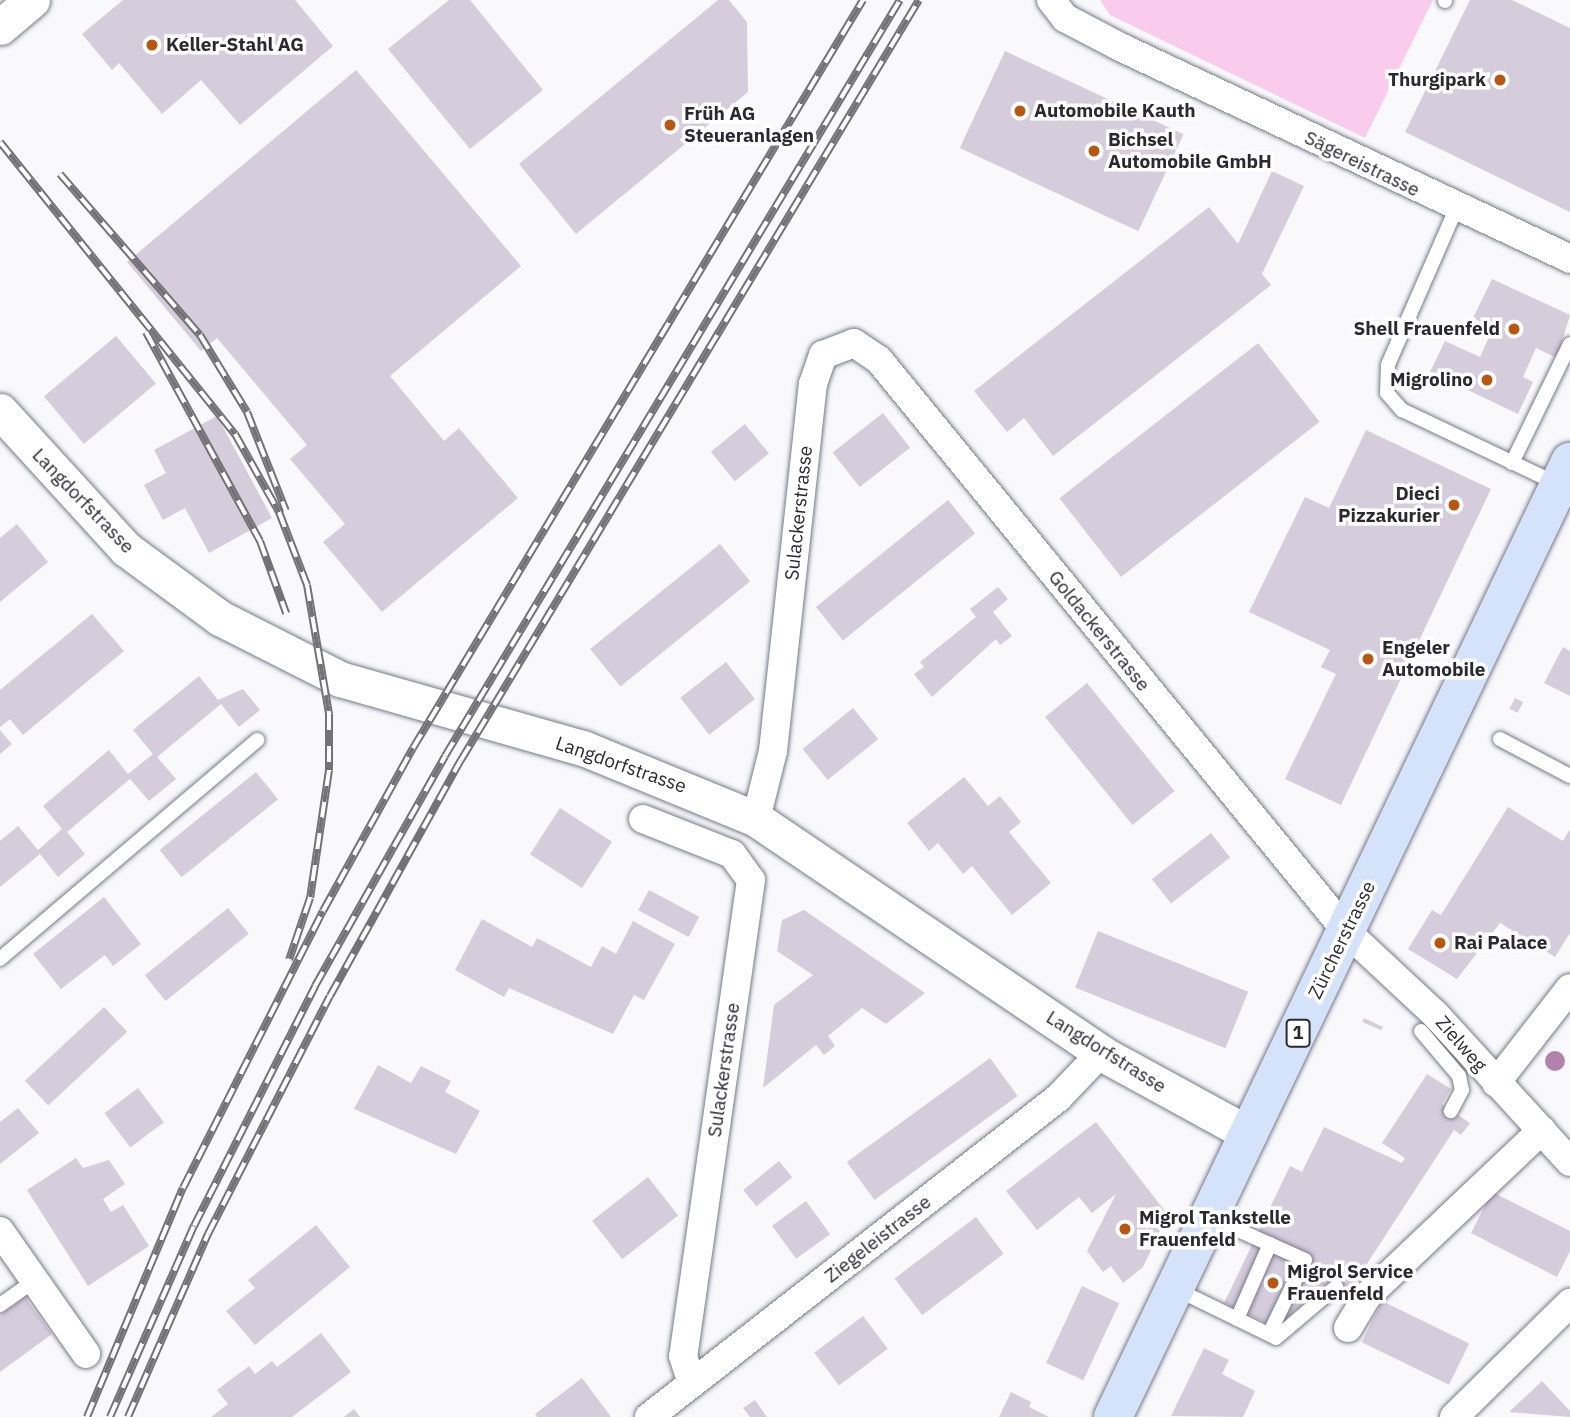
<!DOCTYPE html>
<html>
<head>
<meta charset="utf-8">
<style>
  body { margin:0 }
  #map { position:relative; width:1570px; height:1417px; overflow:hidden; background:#f9f9fc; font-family:"IBM Plex Sans",sans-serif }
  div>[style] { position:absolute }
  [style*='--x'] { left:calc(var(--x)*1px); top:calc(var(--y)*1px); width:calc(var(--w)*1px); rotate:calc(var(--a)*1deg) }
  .green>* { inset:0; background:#f9ccee }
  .building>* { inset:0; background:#d5ccdc; transform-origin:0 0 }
  .roads { filter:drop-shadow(0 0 2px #797989) drop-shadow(0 0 2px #797989) }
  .service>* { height:14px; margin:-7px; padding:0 7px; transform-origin:7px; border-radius:7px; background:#fff }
  .minor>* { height:28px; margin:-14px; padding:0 14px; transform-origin:14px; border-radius:14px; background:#fff }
  .tertiary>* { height:35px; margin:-17.5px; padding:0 17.5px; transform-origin:17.5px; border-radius:17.5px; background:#fff }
  .primary>* { height:38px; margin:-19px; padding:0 19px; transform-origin:19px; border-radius:19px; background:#d4e3fa }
  .rail>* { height:8px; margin-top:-4px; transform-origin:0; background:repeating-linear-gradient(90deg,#fff 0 16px,#727277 0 32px); box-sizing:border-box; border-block:2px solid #727277 }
  .trees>* { width:20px; height:20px; margin:-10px; border-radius:50%; background:#b382ac }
  .dots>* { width:19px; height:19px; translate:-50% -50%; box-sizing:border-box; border:4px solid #fff; border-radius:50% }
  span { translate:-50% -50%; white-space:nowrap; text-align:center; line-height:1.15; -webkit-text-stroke:7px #fff; paint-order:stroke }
  .shield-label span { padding:2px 5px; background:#fff; border:2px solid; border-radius:5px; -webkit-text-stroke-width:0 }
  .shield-label { font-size:18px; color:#29292f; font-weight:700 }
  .poi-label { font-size:19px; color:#29292f; font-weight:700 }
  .left { translate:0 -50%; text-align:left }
  .right { translate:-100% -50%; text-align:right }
  .street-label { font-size:19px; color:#29292f }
</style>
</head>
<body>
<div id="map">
  <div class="green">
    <div style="clip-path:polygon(1100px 0,1433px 0,1365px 138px,1110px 15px)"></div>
  </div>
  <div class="building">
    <div style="clip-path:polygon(123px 0,295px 0,333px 46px,240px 125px,201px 80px,162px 114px,119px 63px,112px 70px,82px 34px)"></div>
    <div style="clip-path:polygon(449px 0,470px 0,543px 90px,470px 149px,388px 49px)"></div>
    <div style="clip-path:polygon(718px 0,729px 0,747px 22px,748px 92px,576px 234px,519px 164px)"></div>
    <div style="clip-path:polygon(1470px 0,1512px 0,1570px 28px,1570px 212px,1405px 132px)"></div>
    <div style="left:1005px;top:51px;width:197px;height:107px;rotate:25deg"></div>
    <div style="clip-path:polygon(356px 70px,521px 266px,390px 376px,444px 441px,459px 428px,518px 498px,382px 612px,323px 542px,345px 524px,290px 459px,307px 445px,217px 338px,201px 351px,127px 262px)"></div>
    <div style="clip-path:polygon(1272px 171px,1304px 186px,1262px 274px,1271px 285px,1053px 456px,1024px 418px,1007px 432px,974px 391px,1209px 207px,1238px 244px)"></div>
    <div style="clip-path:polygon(1492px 279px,1570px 315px,1557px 358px,1536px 348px,1523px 377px,1533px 382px,1518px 414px,1430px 372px,1445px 341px,1480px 357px,1493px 328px,1473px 318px)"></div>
    <div style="left:116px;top:336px;width:62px;height:94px;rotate:50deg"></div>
    <div style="left:1258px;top:343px;width:100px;height:252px;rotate:52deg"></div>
    <div style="left:883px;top:413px;width:44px;height:64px;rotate:52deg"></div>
    <div style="clip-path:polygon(217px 416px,272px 518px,209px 553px,185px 508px,163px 520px,144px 485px,166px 473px,154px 450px)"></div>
    <div style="left:745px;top:424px;width:38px;height:44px;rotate:51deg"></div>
    <div style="clip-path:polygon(1366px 430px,1491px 489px,1341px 805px,1285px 779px,1336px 674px,1321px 667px,1330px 650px,1249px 612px,1305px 497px,1329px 508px)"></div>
    <div style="left:948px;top:500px;width:43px;height:170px;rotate:51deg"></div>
    <div style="clip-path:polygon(17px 524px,48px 562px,0 602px,0 538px)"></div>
    <div style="left:720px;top:544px;width:48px;height:167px;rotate:51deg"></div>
    <div style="clip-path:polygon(998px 587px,1008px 599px,993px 612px,1012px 636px,1000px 645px,996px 639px,932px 697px,914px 674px,924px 667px,920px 662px,976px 617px,970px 609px)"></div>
    <div style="clip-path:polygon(92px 614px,124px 651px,23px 735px,10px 719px,0 727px,0 690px)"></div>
    <div style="clip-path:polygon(1563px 647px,1570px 651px,1570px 696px,1544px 683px)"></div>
    <div style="left:726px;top:662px;width:47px;height:58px;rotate:52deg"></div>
    <div style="clip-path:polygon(199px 676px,218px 700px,243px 689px,260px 710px,239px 727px,221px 704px,157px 757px,176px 779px,149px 801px,130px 779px,67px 832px,85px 854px,72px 865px,58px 877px,40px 854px,0 887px,0 841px,18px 826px,38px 850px,62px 829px,43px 806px,109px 750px,128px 774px,153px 754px,133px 730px)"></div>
    <div style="left:1087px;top:683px;width:139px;height:54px;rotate:51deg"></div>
    <div style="left:1515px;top:698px;width:9px;height:12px;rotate:27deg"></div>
    <div style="left:853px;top:708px;width:40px;height:65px;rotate:51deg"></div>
    <div style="clip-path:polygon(0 730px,12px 744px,0 754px)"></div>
    <div style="left:256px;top:772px;width:35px;height:124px;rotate:51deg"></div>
    <div style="clip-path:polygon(964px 777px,988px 806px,1000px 796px,1021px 822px,1009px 832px,1051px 883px,1012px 915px,972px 866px,963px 874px,938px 843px,929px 851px,907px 823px)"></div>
    <div style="clip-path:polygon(1508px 807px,1563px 841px,1570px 829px,1570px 933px,1555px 957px,1500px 923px,1457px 979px,1408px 949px,1432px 910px,1441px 915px)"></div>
    <div style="left:560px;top:808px;width:62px;height:55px;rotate:33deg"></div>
    <div style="left:1211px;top:833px;width:31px;height:75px;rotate:52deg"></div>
    <div style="left:649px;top:890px;width:57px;height:23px;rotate:28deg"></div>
    <div style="clip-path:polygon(104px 897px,141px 944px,113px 966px,105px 955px,61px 989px,33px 954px)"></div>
    <div style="left:228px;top:908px;width:33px;height:107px;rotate:51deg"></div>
    <div style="clip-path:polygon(804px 910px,925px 993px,886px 1024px,862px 1008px,828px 1036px,835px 1046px,824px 1055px,816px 1045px,763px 1088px,774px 1005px,813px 975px,777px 951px,782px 920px)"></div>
    <div style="clip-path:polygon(482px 919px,532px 947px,537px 938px,591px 967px,602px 946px,616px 954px,633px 921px,675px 944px,644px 1000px,634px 995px,613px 1034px,509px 988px,504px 997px,455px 970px)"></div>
    <div style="left:1098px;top:931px;width:162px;height:61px;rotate:22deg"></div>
    <div style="left:104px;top:1007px;width:34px;height:108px;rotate:47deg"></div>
    <div style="clip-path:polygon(1364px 1018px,1383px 1027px,1381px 1030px,1362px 1022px)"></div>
    <div style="left:990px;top:1058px;width:47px;height:177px;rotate:54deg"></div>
    <div style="clip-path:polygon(378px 1065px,411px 1083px,421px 1066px,451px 1081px,445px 1092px,480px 1111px,456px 1154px,354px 1109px)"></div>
    <div style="clip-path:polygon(1427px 1074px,1451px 1089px,1442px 1104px,1470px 1123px,1461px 1135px,1454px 1130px,1348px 1293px,1328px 1283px,1276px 1327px,1224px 1303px,1290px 1166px,1302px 1172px,1324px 1127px,1402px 1163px,1405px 1158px,1382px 1143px)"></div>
    <div style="left:138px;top:1088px;width:43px;height:42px;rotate:53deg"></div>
    <div style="clip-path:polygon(18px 1108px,39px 1133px,0 1164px,0 1122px)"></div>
    <div style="clip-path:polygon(1096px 1122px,1168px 1215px,1143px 1267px,1123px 1283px,1111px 1266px,1103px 1272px,1087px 1251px,1116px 1194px,1092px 1213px,1079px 1197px,1037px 1230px,1006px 1191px)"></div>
    <div style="clip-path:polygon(76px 1158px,83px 1168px,109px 1160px,125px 1184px,103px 1199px,111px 1212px,123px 1205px,149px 1246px,88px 1286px,27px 1190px)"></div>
    <div style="left:779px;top:1161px;width:21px;height:46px;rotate:51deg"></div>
    <div style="left:648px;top:1177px;width:49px;height:71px;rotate:52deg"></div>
    <div style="clip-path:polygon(1492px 1192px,1570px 1231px,1570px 1251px,1557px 1277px,1471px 1233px)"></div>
    <div style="left:806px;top:1201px;width:41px;height:42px;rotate:54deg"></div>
    <div style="left:976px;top:1217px;width:46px;height:102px;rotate:53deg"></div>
    <div style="clip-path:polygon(316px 1225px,350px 1267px,255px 1345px,226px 1311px,255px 1288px,248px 1280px)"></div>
    <div style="left:1082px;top:1286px;width:41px;height:85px;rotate:25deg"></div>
    <div style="clip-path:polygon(25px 1297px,52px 1334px,0 1372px,0 1315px)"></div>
    <div style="left:1382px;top:1301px;width:97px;height:46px;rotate:26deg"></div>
    <div style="left:863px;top:1316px;width:41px;height:61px;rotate:53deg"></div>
    <div style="clip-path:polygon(321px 1333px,351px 1372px,292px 1417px,211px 1417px,228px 1404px,217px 1390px,249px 1366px,255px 1374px,272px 1361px,277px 1367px)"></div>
    <div style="clip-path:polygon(1204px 1348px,1229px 1360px,1222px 1374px,1255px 1391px,1243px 1417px,1171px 1416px)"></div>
    <div style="clip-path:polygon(582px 1378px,611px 1417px,537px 1417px,535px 1414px)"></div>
    <div style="clip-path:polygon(1542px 1381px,1570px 1411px,1570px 1417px,1509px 1412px)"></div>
    <div style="clip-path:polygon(1011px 1392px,1031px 1402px,1029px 1407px,1049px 1417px,999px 1417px)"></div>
    <div style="clip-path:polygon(755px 1400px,767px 1417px,750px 1417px,743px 1408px)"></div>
    <div style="clip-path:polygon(354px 1409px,360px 1417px,344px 1417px)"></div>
  </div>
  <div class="roads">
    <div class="service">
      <div style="--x:1445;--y:1;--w:1;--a:-90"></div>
      <div style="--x:1456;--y:209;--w:170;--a:113.6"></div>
      <div style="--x:1388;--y:365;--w:28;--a:92"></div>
      <div style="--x:1387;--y:393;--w:23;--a:49"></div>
      <div style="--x:1402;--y:410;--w:173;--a:25.4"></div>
      <div style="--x:1512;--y:463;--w:132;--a:-64"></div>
      <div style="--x:1500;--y:739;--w:79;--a:27.9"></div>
      <div style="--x:0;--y:959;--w:338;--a:-40.4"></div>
      <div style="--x:1421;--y:1031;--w:59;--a:49.8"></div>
      <div style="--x:1459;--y:1076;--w:14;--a:78"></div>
      <div style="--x:1462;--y:1090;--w:24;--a:118"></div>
      <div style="--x:1209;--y:1217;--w:105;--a:24.1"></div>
      <div style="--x:1305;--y:1260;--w:82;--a:115.9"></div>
      <div style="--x:1176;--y:1289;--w:111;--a:26.1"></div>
      <div style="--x:1276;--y:1338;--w:79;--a:-40.4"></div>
      <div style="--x:0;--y:1305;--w:42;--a:-35.2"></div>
      <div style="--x:1237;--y:1319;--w:82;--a:-66.3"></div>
    </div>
    <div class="minor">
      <div style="--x:1051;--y:0;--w:23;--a:52"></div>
      <div style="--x:1065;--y:18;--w:60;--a:27.8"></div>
      <div style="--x:1118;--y:46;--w:500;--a:25.2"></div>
      <div style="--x:643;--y:819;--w:96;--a:21.5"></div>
      <div style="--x:732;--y:854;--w:32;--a:54"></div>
      <div style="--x:751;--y:880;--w:481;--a:98.1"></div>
      <div style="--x:683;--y:1356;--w:29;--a:72"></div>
      <div style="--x:756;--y:819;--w:70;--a:-76"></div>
      <div style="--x:773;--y:751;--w:369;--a:-83.8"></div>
      <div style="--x:813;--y:384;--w:31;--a:-71"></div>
      <div style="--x:823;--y:355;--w:33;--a:-21"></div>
      <div style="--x:854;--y:343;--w:30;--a:34"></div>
      <div style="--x:879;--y:360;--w:739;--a:50.71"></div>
      <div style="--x:1347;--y:932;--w:120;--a:43"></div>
      <div style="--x:1435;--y:1014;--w:200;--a:47.6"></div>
      <div style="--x:1496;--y:1083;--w:120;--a:-52.1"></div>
      <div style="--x:0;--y:1231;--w:150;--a:55"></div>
      <div style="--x:1348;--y:1328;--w:37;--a:-59"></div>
      <div style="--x:1367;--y:1296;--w:241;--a:-43.5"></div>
      <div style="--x:649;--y:1417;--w:519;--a:-37.95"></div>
      <div style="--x:1058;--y:1098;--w:62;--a:-46.3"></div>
      <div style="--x:1454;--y:1417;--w:163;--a:-44.5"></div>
    </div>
    <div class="tertiary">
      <div style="--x:0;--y:27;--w:42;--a:-40.2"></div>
      <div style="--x:0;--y:411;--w:187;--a:47.6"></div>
      <div style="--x:126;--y:549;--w:117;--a:36.3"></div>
      <div style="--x:220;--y:618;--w:135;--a:26.9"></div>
      <div style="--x:340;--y:679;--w:253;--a:15.9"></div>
      <div style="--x:583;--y:748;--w:187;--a:22.3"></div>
      <div style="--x:756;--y:819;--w:417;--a:34.1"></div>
      <div style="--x:1101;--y:1053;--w:169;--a:28.7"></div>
    </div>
    <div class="primary">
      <div style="--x:1113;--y:1417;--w:1059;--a:-64.43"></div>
    </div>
  </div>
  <div class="rail">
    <div style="--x:0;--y:142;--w:375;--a:51.2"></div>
    <div style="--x:235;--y:434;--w:90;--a:60.6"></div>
    <div style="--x:279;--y:512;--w:78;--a:69"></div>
    <div style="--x:307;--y:585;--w:131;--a:80.3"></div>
    <div style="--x:329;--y:714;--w:56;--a:90"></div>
    <div style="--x:329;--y:770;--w:129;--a:98.4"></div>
    <div style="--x:310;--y:898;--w:65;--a:108.7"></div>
    <div style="--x:60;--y:174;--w:213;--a:49"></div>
    <div style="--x:200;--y:335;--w:90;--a:58.6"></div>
    <div style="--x:247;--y:412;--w:106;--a:68.5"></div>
    <div style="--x:146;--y:332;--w:238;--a:61.4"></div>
    <div style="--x:260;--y:541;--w:77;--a:70.1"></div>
    <div style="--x:87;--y:1417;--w:248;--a:-67.3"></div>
    <div style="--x:183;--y:1188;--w:310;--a:-63.2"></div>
    <div style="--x:323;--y:911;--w:186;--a:-61.1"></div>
    <div style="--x:413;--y:748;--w:873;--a:-58.97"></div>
    <div style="--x:110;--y:1417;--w:209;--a:-66.3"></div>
    <div style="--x:194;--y:1226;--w:269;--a:-63.2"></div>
    <div style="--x:315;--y:986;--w:264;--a:-60.5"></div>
    <div style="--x:445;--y:756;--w:882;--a:-58.96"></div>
    <div style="--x:128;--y:1417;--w:200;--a:-66.4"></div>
    <div style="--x:208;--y:1234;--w:267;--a:-62.9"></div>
    <div style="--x:330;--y:996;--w:270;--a:-61"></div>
    <div style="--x:461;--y:760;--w:887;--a:-58.93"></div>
  </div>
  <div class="trees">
    <div style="left:1555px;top:1061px"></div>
  </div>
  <div class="dots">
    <div style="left:152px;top:45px;background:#b75711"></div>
    <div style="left:1500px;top:80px;background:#b75711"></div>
    <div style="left:1020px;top:111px;background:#b75711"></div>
    <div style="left:670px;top:125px;background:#b75711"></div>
    <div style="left:1094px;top:151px;background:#b75711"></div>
    <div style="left:1514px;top:329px;background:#b75711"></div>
    <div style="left:1487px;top:380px;background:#b75711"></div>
    <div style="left:1454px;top:505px;background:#b75711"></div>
    <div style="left:1368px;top:659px;background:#b75711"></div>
    <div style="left:1440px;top:943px;background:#b75711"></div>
    <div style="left:1125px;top:1229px;background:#b75711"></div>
    <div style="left:1273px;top:1283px;background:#b75711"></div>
  </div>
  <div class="shield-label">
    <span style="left:1298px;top:1033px">1</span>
  </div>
  <div class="poi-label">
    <span class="left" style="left:166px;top:45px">Keller-Stahl AG</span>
    <span class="right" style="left:1486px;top:80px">Thurgipark</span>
    <span class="left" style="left:1034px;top:111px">Automobile Kauth</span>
    <span class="left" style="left:684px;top:125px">Früh AG<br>Steueranlagen</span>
    <span class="left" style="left:1108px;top:151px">Bichsel<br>Automobile GmbH</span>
    <span class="right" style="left:1500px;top:329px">Shell Frauenfeld</span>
    <span class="right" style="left:1473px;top:380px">Migrolino</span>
    <span class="right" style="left:1440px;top:505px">Dieci<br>Pizzakurier</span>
    <span class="left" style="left:1382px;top:659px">Engeler<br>Automobile</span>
    <span class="left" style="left:1454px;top:943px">Rai Palace</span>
    <span class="left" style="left:1139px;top:1229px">Migrol Tankstelle<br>Frauenfeld</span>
    <span class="left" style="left:1287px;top:1283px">Migrol Service<br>Frauenfeld</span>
  </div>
  <div class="street-label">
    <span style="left:1362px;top:164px;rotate:26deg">Sägereistrasse</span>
    <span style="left:83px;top:501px;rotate:46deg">Langdorfstrasse</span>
    <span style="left:799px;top:513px;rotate:-84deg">Sulackerstrasse</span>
    <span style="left:1099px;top:631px;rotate:51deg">Goldackerstrasse</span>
    <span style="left:621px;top:765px;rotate:19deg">Langdorfstrasse</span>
    <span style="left:1342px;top:940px;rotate:-64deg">Zürcherstrasse</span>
    <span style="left:1461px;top:1044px;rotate:49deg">Zielweg</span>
    <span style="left:1106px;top:1052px;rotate:32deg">Langdorfstrasse</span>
    <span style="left:724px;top:1070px;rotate:-82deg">Sulackerstrasse</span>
    <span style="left:878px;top:1239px;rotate:-38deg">Ziegeleistrasse</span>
  </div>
</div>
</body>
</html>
